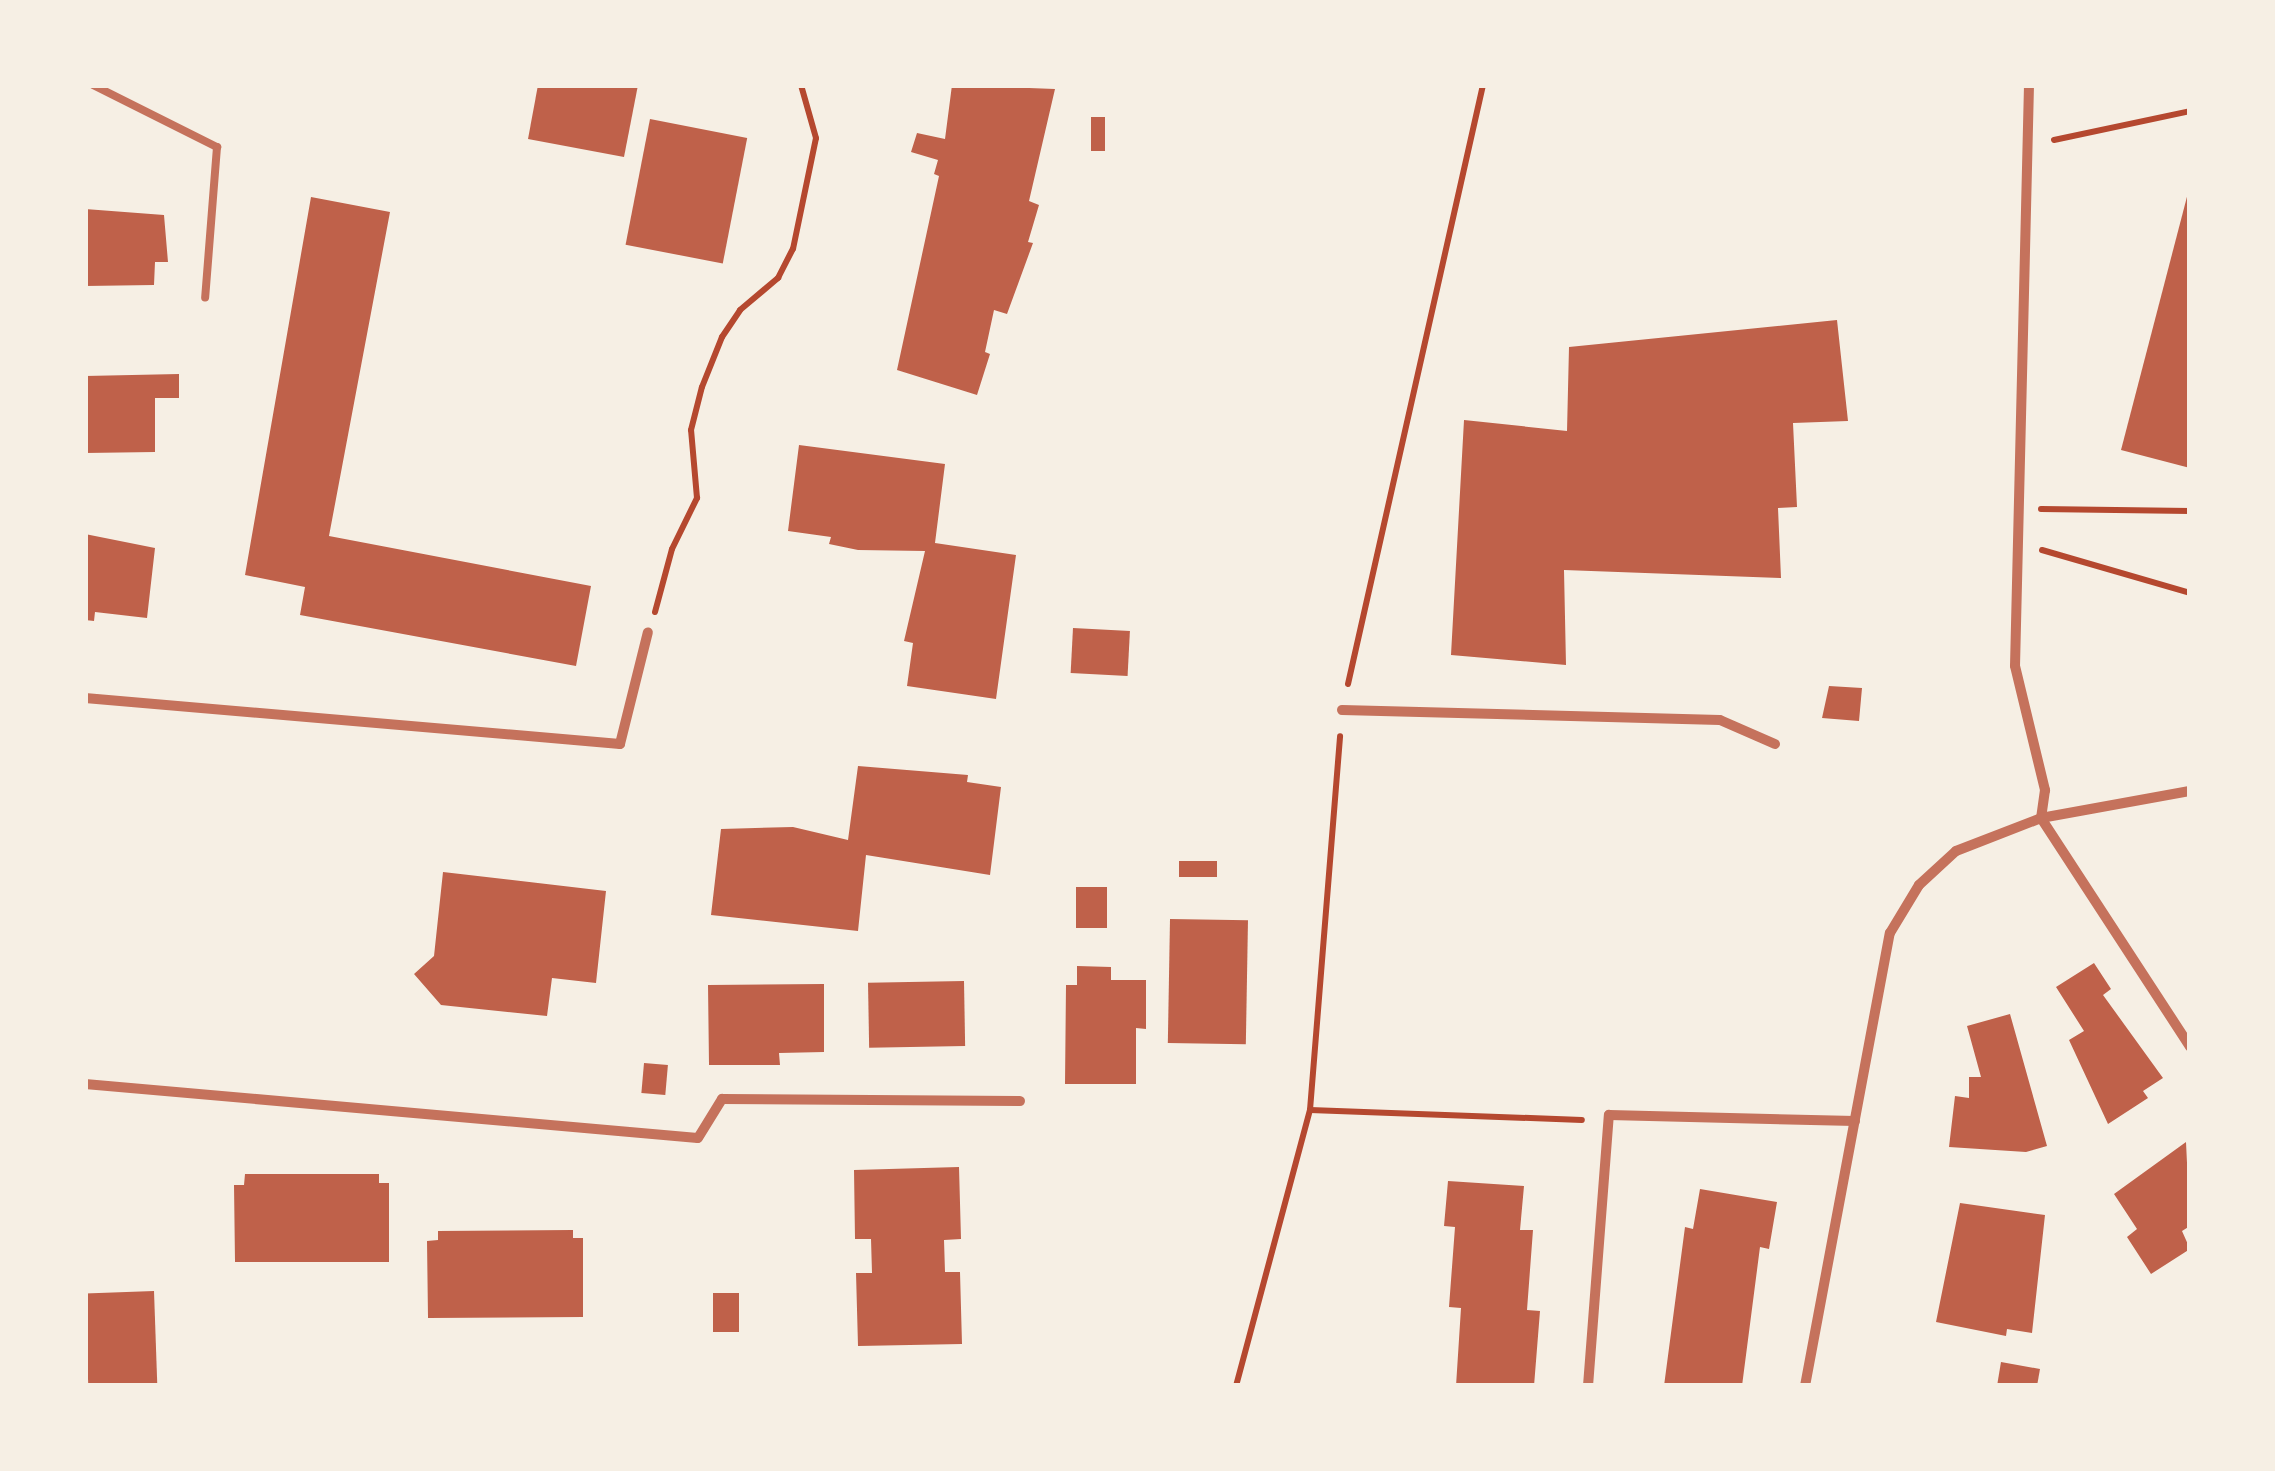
<!DOCTYPE html>
<html>
<head>
<meta charset="utf-8">
<style>
  body { margin:0 }
  #map { position:relative; width:2275px; height:1471px; overflow:hidden; background:#f6efe4; font-family:Poppins,sans-serif }
  div>[style] { position:absolute }
  [style*='--x'] { left:calc(var(--x)*1px); top:calc(var(--y)*1px); width:calc(var(--w)*1px); rotate:calc(var(--a)*1deg) }
  .building>* { inset:0; background:#bf614a; transform-origin:0 0 }
  .path>* { height:6px; margin:-3px; padding:0 3px; transform-origin:3px; border-radius:3px; background:#b5482f }
  .service>* { height:8px; margin:-4px; padding:0 4px; transform-origin:4px; border-radius:4px; background:#c5725c }
  .minor>* { height:10px; margin:-5px; padding:0 5px; transform-origin:5px; border-radius:5px; background:#c5725c }
  span { translate:-50% -50%; white-space:nowrap; text-align:center; line-height:1.15; -webkit-text-stroke:8px #f6efe4; paint-order:stroke }
  .frame { position:absolute; inset:0; border:88px solid #f6efe4; pointer-events:none }
</style>
</head>
<body>
<div id="map">
  <div class="building">
    <div style="clip-path:polygon(538px 85px,638px 85px,624px 157px,528px 139px)"></div>
    <div style="clip-path:polygon(952px 85px,1055px 89px,1029px 201px,1039px 205px,1028px 242px,1033px 243px,1007px 314px,994px 310px,985px 352px,990px 354px,977px 395px,897px 370px,939px 176px,934px 174px,938px 160px,911px 152px,917px 133px,945px 139px)"></div>
    <div style="left:1091px;top:117px;width:14px;height:34px"></div>
    <div style="left:650px;top:119px;width:99px;height:128px;rotate:11deg"></div>
    <div style="clip-path:polygon(2189px 189px,2190px 189px,2190px 468px,2121px 450px)"></div>
    <div style="clip-path:polygon(311px 197px,390px 212px,329px 536px,591px 586px,576px 666px,300px 615px,305px 587px,245px 575px)"></div>
    <div style="clip-path:polygon(85px 209px,164px 215px,168px 262px,155px 262px,154px 285px,85px 286px)"></div>
    <div style="clip-path:polygon(1837px 320px,1848px 421px,1793px 423px,1797px 507px,1778px 508px,1781px 578px,1564px 570px,1566px 665px,1451px 655px,1464px 420px,1567px 431px,1569px 347px)"></div>
    <div style="clip-path:polygon(179px 374px,179px 398px,155px 398px,155px 452px,85px 453px,85px 376px)"></div>
    <div style="clip-path:polygon(799px 445px,945px 464px,935px 543px,1016px 555px,996px 699px,907px 686px,913px 643px,904px 641px,925px 551px,858px 550px,829px 544px,831px 537px,788px 531px)"></div>
    <div style="clip-path:polygon(85px 534px,155px 548px,147px 618px,95px 612px,94px 621px,85px 620px)"></div>
    <div style="left:1073px;top:628px;width:57px;height:45px;rotate:3deg"></div>
    <div style="clip-path:polygon(1829px 686px,1862px 688px,1859px 721px,1822px 718px)"></div>
    <div style="clip-path:polygon(858px 766px,968px 775px,967px 782px,1001px 787px,990px 875px,866px 855px,858px 931px,711px 915px,721px 829px,793px 827px,848px 840px)"></div>
    <div style="left:1179px;top:861px;width:38px;height:16px"></div>
    <div style="clip-path:polygon(443px 872px,606px 891px,596px 983px,552px 978px,547px 1016px,441px 1005px,414px 974px,434px 956px)"></div>
    <div style="left:1076px;top:887px;width:31px;height:41px"></div>
    <div style="left:1170px;top:919px;width:78px;height:124px;rotate:1deg"></div>
    <div style="clip-path:polygon(2094px 963px,2111px 989px,2103px 995px,2163px 1078px,2143px 1091px,2148px 1098px,2108px 1124px,2069px 1040px,2084px 1031px,2056px 987px)"></div>
    <div style="clip-path:polygon(1077px 966px,1111px 967px,1111px 980px,1146px 980px,1146px 1029px,1136px 1028px,1136px 1084px,1065px 1084px,1066px 985px,1077px 985px)"></div>
    <div style="left:964px;top:981px;width:65px;height:96px;rotate:89deg"></div>
    <div style="clip-path:polygon(824px 984px,824px 1052px,779px 1053px,780px 1065px,709px 1065px,708px 985px)"></div>
    <div style="clip-path:polygon(2010px 1014px,2047px 1146px,2026px 1152px,1949px 1147px,1955px 1096px,1969px 1098px,1969px 1077px,1981px 1077px,1967px 1026px)"></div>
    <div style="left:644px;top:1063px;width:24px;height:30px;rotate:5deg"></div>
    <div style="clip-path:polygon(2186px 1142px,2190px 1226px,2182px 1231px,2190px 1249px,2151px 1274px,2127px 1237px,2137px 1229px,2114px 1194px)"></div>
    <div style="clip-path:polygon(959px 1167px,961px 1239px,944px 1240px,945px 1272px,960px 1272px,962px 1344px,858px 1346px,856px 1273px,872px 1273px,871px 1239px,855px 1239px,854px 1170px)"></div>
    <div style="clip-path:polygon(245px 1174px,379px 1174px,379px 1183px,389px 1183px,389px 1262px,235px 1262px,234px 1185px,244px 1185px)"></div>
    <div style="clip-path:polygon(1448px 1181px,1524px 1186px,1520px 1230px,1533px 1230px,1527px 1310px,1540px 1311px,1534px 1386px,1456px 1386px,1461px 1308px,1449px 1307px,1455px 1227px,1444px 1226px)"></div>
    <div style="clip-path:polygon(1700px 1189px,1777px 1202px,1769px 1249px,1760px 1247px,1742px 1386px,1664px 1386px,1685px 1227px,1693px 1229px)"></div>
    <div style="clip-path:polygon(1960px 1203px,2045px 1215px,2032px 1333px,2007px 1329px,2006px 1336px,1936px 1322px)"></div>
    <div style="clip-path:polygon(573px 1230px,573px 1238px,583px 1238px,583px 1317px,428px 1318px,427px 1241px,438px 1240px,438px 1231px)"></div>
    <div style="left:154px;top:1291px;width:95px;height:69px;rotate:88deg"></div>
    <div style="left:713px;top:1293px;width:26px;height:39px"></div>
    <div style="clip-path:polygon(2001px 1362px,2040px 1369px,2037px 1386px,1997px 1386px)"></div>
  </div>
  <div class="path">
    <div style="--x:2054;--y:140;--w:139;--a:-12"></div>
    <div style="--x:2041;--y:509;--w:149;--a:0.8"></div>
    <div style="--x:2042;--y:550;--w:154;--a:16.2"></div>
    <div style="--x:655;--y:612;--w:65;--a:-74.9"></div>
    <div style="--x:672;--y:549;--w:57;--a:-63.9"></div>
    <div style="--x:697;--y:498;--w:68;--a:-95"></div>
    <div style="--x:691;--y:430;--w:44;--a:-75.7"></div>
    <div style="--x:702;--y:387;--w:54;--a:-68.2"></div>
    <div style="--x:722;--y:337;--w:32;--a:-56"></div>
    <div style="--x:740;--y:310;--w:50;--a:-40.1"></div>
    <div style="--x:778;--y:278;--w:33;--a:-63"></div>
    <div style="--x:793;--y:249;--w:113;--a:-78.3"></div>
    <div style="--x:816;--y:138;--w:55;--a:-105.8"></div>
    <div style="--x:1348;--y:684;--w:614;--a:-77.3"></div>
    <div style="--x:1310;--y:1110;--w:272;--a:2.1"></div>
    <div style="--x:1236;--y:1386;--w:286;--a:-75"></div>
    <div style="--x:1310;--y:1110;--w:375;--a:-85.4"></div>
  </div>
  <div class="service">
    <div style="--x:93;--y:85;--w:139;--a:26.6"></div>
    <div style="--x:217;--y:147;--w:151;--a:94.5"></div>
  </div>
  <div class="minor">
    <div style="--x:2029;--y:85;--w:581;--a:91.38"></div>
    <div style="--x:2015;--y:666;--w:128;--a:76.4"></div>
    <div style="--x:2045;--y:790;--w:28;--a:98"></div>
    <div style="--x:85;--y:698;--w:537;--a:4.91"></div>
    <div style="--x:620;--y:744;--w:115;--a:-76"></div>
    <div style="--x:1342;--y:710;--w:378;--a:1.5"></div>
    <div style="--x:1720;--y:720;--w:60;--a:23.6"></div>
    <div style="--x:2041;--y:818;--w:273;--a:56.9"></div>
    <div style="--x:85;--y:1084;--w:615;--a:5.03"></div>
    <div style="--x:698;--y:1138;--w:46;--a:-58.4"></div>
    <div style="--x:722;--y:1099;--w:298;--a:0.4"></div>
    <div style="--x:1588;--y:1386;--w:272;--a:-85.6"></div>
    <div style="--x:1609;--y:1115;--w:246;--a:1.4"></div>
    <div style="--x:1805;--y:1386;--w:461;--a:-79.4"></div>
    <div style="--x:1890;--y:933;--w:56;--a:-58.9"></div>
    <div style="--x:1919;--y:885;--w:50;--a:-42.6"></div>
    <div style="--x:1956;--y:851;--w:91;--a:-21.2"></div>
    <div style="--x:2041;--y:818;--w:151;--a:-10.3"></div>
  </div>
  <div class="frame"></div>
</div>
</body>
</html>
